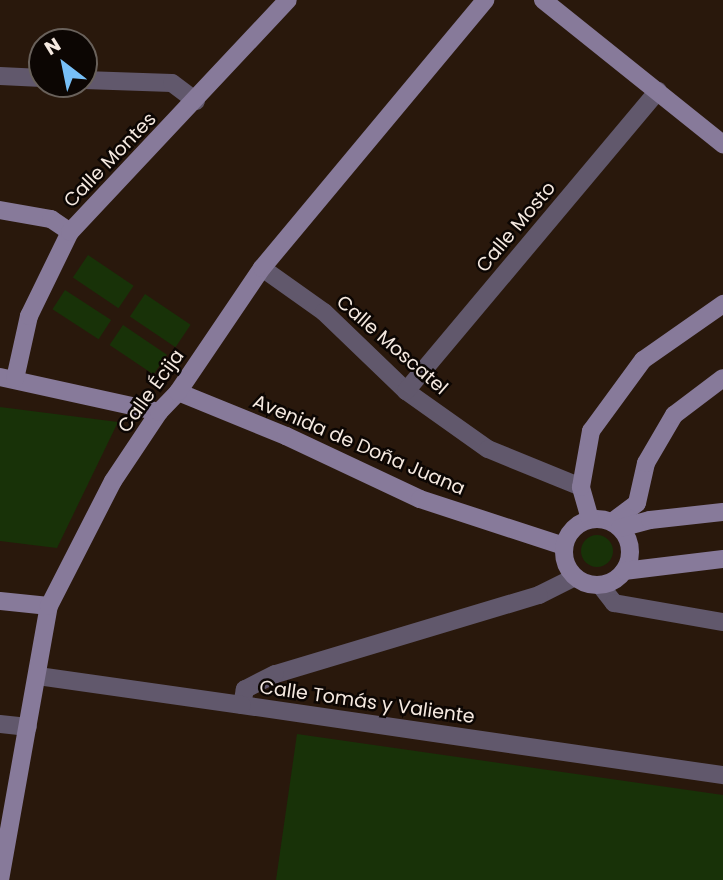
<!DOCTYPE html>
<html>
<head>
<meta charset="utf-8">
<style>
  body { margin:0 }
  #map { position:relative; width:723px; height:880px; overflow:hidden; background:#29180c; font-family:Poppins,sans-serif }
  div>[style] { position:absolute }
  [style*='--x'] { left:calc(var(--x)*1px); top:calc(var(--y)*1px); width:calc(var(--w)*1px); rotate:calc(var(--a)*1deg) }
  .green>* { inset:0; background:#183208; transform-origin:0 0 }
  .round { border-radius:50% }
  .street>* { height:18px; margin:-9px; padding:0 9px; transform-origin:9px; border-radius:9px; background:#61586c }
  .secondary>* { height:18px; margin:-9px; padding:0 9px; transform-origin:9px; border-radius:9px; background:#877a9a }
  .secondary>.ring { margin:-9px; padding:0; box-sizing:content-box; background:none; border:18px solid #877a9a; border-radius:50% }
  span { translate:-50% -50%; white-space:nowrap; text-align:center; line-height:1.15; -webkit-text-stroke:5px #0c0603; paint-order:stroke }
  .street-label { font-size:19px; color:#f5e9e0 }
  .north { position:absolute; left:28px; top:28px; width:70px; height:70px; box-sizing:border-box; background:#0c0603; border:2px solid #69615b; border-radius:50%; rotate:328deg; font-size:19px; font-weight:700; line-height:28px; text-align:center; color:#f5e9e0 }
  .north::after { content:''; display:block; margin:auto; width:24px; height:32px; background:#77bff7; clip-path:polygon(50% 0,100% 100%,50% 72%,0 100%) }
</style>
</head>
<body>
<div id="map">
  <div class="green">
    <div style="left:88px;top:255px;width:55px;height:27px;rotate:34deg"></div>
    <div style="left:65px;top:290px;width:55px;height:23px;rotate:33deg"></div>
    <div style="left:145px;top:294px;width:55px;height:27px;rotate:34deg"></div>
    <div style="left:123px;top:325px;width:53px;height:24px;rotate:34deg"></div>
    <div style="clip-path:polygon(0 407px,118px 422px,57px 548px,0 541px)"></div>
    <div class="round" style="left:581px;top:535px;width:32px;height:32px"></div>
    <div style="clip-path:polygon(297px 734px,723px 795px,723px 880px,276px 880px)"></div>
  </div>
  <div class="street">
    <div style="--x:0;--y:76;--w:42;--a:2.7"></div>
    <div style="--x:84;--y:80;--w:88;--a:2"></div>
    <div style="--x:172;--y:83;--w:30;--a:37"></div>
    <div style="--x:262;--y:268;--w:76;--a:35.4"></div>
    <div style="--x:324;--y:312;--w:114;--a:43.9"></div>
    <div style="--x:406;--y:391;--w:100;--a:35.3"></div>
    <div style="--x:488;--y:449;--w:100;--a:22.2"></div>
    <div style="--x:406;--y:391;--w:392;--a:-50"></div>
    <div style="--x:575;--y:577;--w:40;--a:153.4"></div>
    <div style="--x:539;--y:595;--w:276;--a:163.3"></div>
    <div style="--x:275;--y:674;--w:34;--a:153"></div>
    <div style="--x:245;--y:689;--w:16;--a:101"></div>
    <div style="--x:242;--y:705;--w:486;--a:8.3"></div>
    <div style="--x:600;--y:585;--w:23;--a:52"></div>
    <div style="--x:614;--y:603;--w:111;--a:9.9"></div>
    <div style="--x:38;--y:676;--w:206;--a:8.1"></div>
    <div style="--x:0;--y:724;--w:28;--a:6"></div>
  </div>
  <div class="secondary">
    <div style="--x:543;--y:0;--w:231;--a:38.7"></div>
    <div style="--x:0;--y:210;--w:52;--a:10"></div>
    <div style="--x:51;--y:219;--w:23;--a:34"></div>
    <div style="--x:0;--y:377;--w:163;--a:12.4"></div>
    <div style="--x:15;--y:379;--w:65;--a:-77.5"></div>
    <div style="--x:29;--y:316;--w:93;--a:-64"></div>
    <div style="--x:70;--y:232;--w:318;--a:-46.8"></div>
    <div style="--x:178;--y:392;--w:117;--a:22.2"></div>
    <div style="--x:286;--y:436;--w:148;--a:25.2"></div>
    <div style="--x:420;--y:499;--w:151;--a:18.1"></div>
    <div class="ring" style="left:564px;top:519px;width:48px;height:48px"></div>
    <div style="--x:590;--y:519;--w:33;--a:-106"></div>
    <div style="--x:581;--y:487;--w:57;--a:-79.9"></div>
    <div style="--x:591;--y:431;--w:88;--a:-53.8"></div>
    <div style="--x:643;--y:360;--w:98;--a:-35"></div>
    <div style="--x:612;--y:522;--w:31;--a:-37"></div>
    <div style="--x:637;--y:503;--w:41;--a:-77.3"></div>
    <div style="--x:646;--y:463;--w:56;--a:-59.7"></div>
    <div style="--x:674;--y:415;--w:61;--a:-37.1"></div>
    <div style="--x:620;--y:528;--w:31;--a:-15"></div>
    <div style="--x:650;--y:520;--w:73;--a:-6.3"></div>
    <div style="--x:624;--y:571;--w:100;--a:-6.9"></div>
    <div style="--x:0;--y:601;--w:49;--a:5.8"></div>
    <div style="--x:0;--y:880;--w:278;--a:-79.9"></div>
    <div style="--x:49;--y:606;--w:140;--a:-62.9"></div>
    <div style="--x:113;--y:481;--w:83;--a:-56.3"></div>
    <div style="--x:159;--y:412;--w:28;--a:-46"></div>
    <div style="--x:178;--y:392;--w:150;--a:-55.9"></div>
    <div style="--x:262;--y:268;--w:349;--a:-50.2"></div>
  </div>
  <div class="street-label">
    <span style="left:110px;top:160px;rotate:-46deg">Calle Montes</span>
    <span style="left:516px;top:227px;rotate:-50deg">Calle Mosto</span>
    <span style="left:392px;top:345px;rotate:41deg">Calle Moscatel</span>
    <span style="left:151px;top:391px;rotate:-54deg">Calle Écija</span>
    <span style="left:359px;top:445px;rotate:23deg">Avenida de Doña Juana</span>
    <span style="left:367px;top:702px;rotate:8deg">Calle Tomás y Valiente</span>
  </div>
  <div class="north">N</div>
</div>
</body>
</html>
